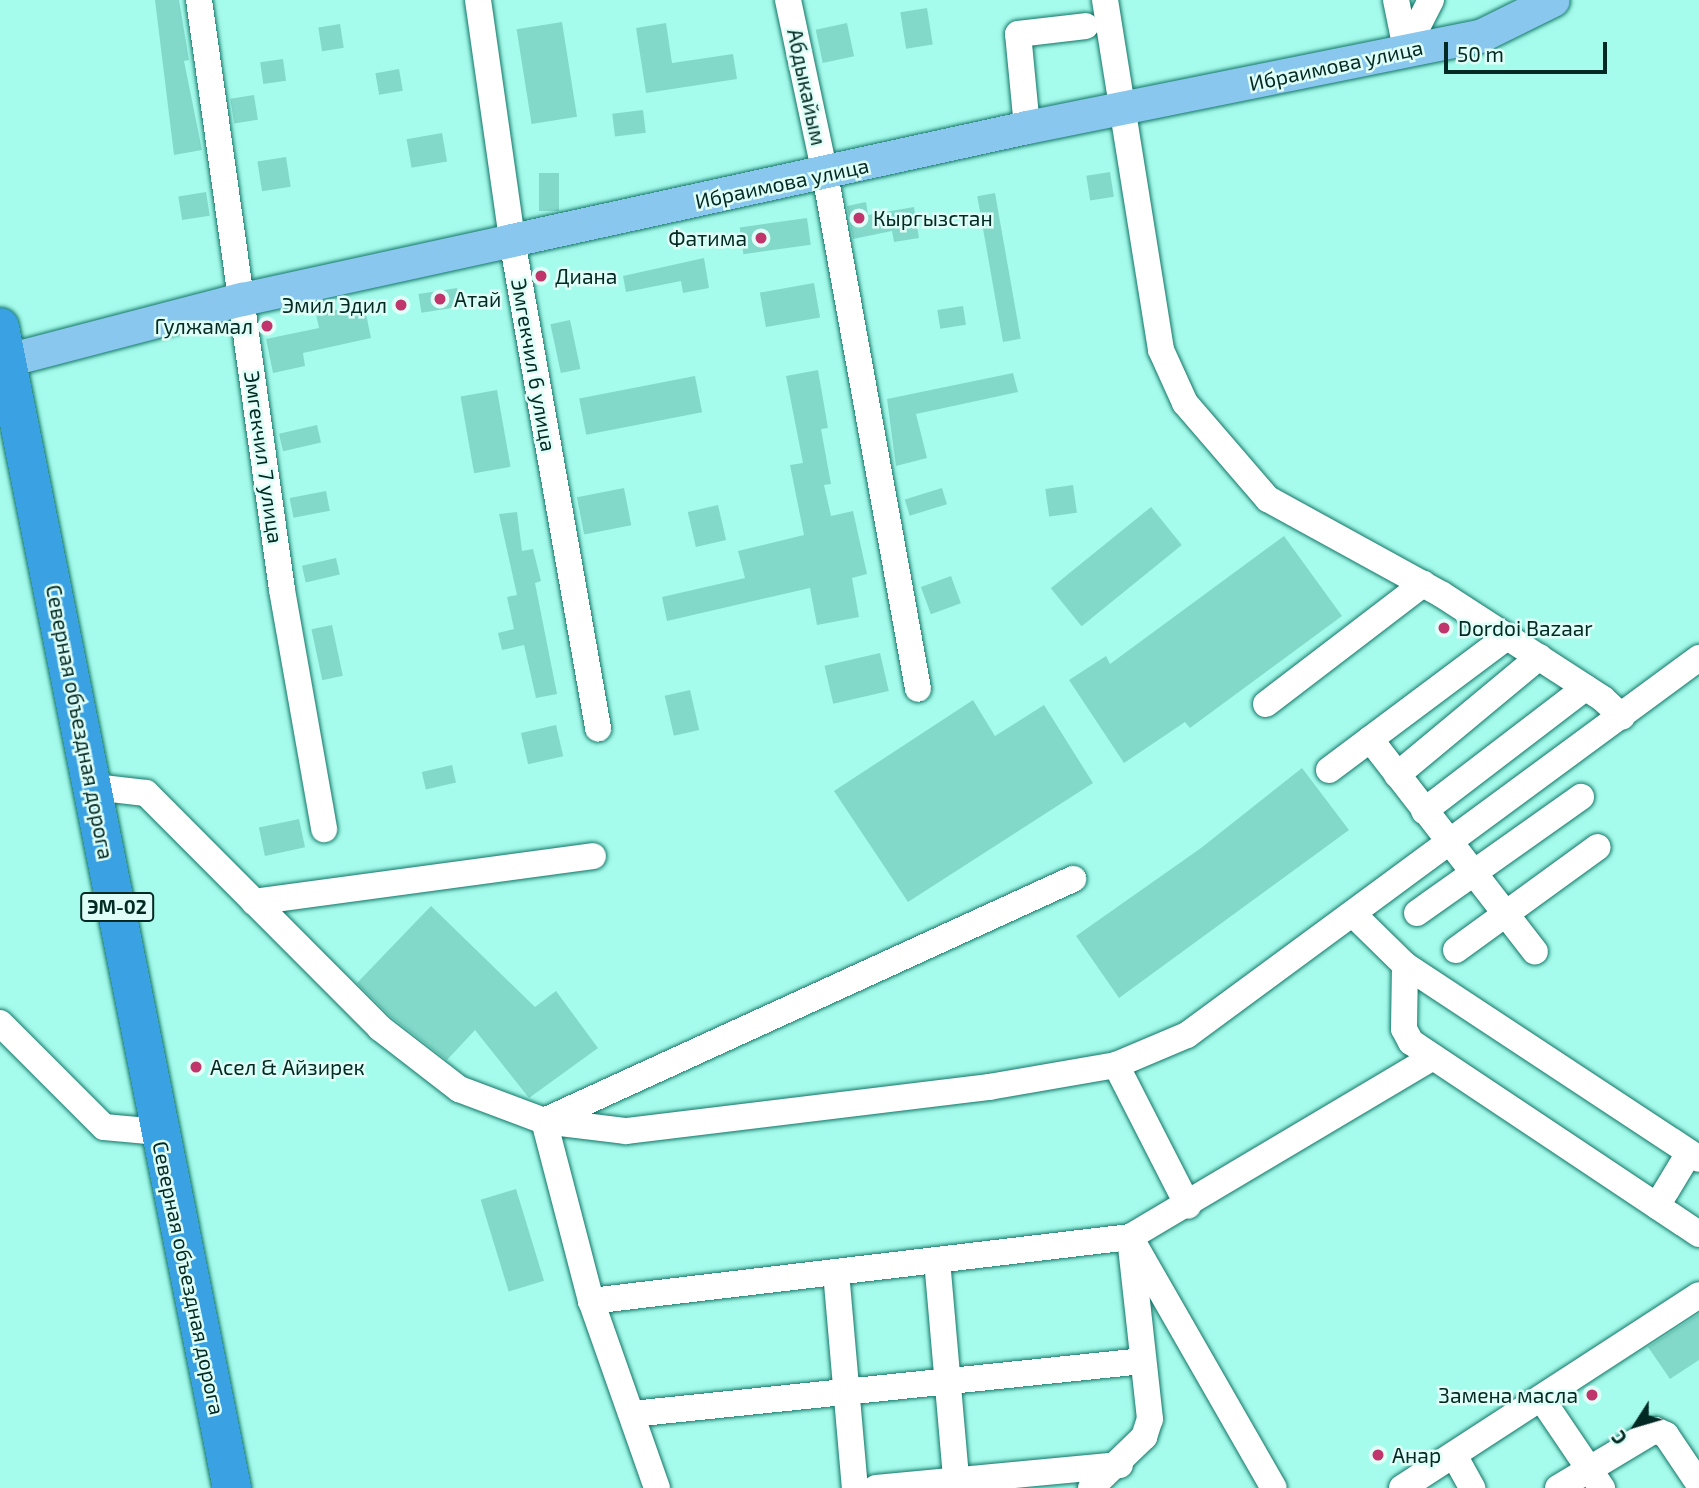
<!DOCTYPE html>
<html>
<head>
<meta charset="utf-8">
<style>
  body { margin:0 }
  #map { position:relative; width:1699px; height:1488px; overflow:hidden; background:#a6fcec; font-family:"Exo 2",sans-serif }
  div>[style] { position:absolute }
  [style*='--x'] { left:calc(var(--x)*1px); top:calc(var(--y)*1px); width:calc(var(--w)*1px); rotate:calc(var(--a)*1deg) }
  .building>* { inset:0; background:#83d9c9; transform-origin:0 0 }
  .roads { filter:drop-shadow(0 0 2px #127567) drop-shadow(0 0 2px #127567) }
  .minor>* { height:26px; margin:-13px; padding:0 13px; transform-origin:13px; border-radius:13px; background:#fff }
  .major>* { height:33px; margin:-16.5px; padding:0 16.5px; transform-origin:16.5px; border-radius:16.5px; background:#89c7ee }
  .highway>* { height:38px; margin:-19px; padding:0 19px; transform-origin:19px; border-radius:19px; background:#3aa2e3 }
  .dots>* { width:19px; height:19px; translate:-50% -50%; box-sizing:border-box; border:4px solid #defef7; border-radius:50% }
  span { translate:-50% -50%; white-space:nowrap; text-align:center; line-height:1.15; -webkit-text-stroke:5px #defef7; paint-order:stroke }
  .shield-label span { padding:2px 5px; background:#defef7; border:2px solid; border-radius:5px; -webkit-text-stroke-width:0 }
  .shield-label { font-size:19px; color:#022923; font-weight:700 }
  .street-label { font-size:21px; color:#022923 }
  .poi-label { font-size:21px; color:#022923 }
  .left { translate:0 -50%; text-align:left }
  .right { translate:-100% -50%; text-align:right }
  .north { position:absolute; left:1601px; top:1390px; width:70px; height:70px; -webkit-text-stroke:5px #defef7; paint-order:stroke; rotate:233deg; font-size:19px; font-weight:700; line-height:28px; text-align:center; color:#022923 }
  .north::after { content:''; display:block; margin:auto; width:24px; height:32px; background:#022923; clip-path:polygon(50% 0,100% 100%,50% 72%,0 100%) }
  .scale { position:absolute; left:1444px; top:42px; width:163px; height:32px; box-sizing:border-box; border:4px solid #022923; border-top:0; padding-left:9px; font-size:21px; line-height:24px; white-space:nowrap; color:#022923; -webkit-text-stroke:5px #defef7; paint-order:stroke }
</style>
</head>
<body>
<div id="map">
  <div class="building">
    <div style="clip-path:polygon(155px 0,179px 0,189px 60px,184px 61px,202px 150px,174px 155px)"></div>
    <div style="left:927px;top:8px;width:37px;height:27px;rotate:81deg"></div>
    <div style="left:562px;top:22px;width:96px;height:46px;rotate:81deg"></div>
    <div style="clip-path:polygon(666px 23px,672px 63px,733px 54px,737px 79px,646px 93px,636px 28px)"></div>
    <div style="left:847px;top:23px;width:34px;height:32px;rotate:78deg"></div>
    <div style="left:340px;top:24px;width:24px;height:22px;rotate:81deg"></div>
    <div style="left:283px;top:59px;width:22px;height:23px;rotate:82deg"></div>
    <div style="left:399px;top:69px;width:22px;height:24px;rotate:80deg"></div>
    <div style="left:254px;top:95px;width:25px;height:24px;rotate:81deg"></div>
    <div style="left:643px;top:110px;width:23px;height:31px;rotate:83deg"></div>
    <div style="left:442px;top:133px;width:29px;height:36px;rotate:80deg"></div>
    <div style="left:286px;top:157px;width:30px;height:29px;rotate:81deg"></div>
    <div style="left:1110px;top:172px;width:25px;height:24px;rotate:81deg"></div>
    <div style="left:539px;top:173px;width:20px;height:38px"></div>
    <div style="left:206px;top:192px;width:24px;height:28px;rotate:81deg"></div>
    <div style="left:995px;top:193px;width:148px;height:18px;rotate:80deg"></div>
    <div style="clip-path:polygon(866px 202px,868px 215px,914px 207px,919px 238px,894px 242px,892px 231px,853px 239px,847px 206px)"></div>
    <div style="left:807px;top:218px;width:27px;height:68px;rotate:82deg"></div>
    <div style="clip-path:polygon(704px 258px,709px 288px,683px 293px,681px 281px,626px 292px,623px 276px)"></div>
    <div style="left:814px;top:283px;width:35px;height:55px;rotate:80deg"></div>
    <div style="left:457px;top:288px;width:19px;height:39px;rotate:81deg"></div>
    <div style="clip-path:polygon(364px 304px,371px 338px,303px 353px,305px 366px,273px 373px,266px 339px,319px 328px,316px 314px)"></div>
    <div style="left:963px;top:306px;width:19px;height:26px;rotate:81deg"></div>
    <div style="left:570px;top:320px;width:50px;height:20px;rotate:78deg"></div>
    <div style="clip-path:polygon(818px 370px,828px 428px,821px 429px,831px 484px,824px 485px,831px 516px,853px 511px,867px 574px,852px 578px,859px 617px,817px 625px,810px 588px,667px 621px,662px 597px,745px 578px,738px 551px,804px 535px,790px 465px,803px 463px,786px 376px)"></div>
    <div style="clip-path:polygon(1013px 373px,1018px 392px,916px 414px,927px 458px,896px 466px,887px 399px)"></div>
    <div style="left:695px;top:376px;width:37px;height:118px;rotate:79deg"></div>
    <div style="left:497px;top:390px;width:78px;height:37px;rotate:80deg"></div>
    <div style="left:317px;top:425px;width:18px;height:39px;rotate:77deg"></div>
    <div style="left:1073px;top:485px;width:28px;height:28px;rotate:82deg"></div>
    <div style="left:624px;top:488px;width:38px;height:48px;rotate:79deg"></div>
    <div style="left:942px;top:488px;width:17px;height:39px;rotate:73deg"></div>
    <div style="left:326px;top:491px;width:20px;height:37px;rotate:79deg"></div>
    <div style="left:718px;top:505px;width:36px;height:31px;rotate:77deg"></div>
    <div style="left:1151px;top:507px;width:49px;height:129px;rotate:51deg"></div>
    <div style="clip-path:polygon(517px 512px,522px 551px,533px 549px,541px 581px,535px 583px,557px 694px,536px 698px,524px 645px,502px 650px,498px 633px,514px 629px,507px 597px,517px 595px,499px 514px)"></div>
    <div style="clip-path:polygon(1284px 536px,1342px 616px,1190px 728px,1185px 722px,1124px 763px,1069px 680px,1106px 656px,1110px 664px)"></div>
    <div style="left:336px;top:558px;width:17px;height:35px;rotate:77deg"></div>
    <div style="left:951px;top:576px;width:29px;height:32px;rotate:70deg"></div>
    <div style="left:332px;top:625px;width:52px;height:21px;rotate:78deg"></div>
    <div style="left:880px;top:653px;width:39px;height:57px;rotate:77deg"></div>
    <div style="left:690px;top:690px;width:41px;height:26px;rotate:77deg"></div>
    <div style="clip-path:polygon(973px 700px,995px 736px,1044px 705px,1093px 783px,908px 902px,834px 791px)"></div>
    <div style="left:556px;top:725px;width:32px;height:36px;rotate:77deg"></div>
    <div style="left:452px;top:765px;width:18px;height:31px;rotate:77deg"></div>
    <div style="clip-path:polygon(1302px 768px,1349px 830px,1119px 998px,1076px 936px,1201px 848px)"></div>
    <div style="left:299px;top:819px;width:29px;height:41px;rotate:78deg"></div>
    <div style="clip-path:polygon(431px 906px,535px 1007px,556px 991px,598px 1048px,529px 1098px,475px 1030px,447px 1060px,390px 1016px,357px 983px)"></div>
    <div style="left:516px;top:1189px;width:96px;height:37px;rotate:73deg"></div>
    <div style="clip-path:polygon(1699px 1314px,1699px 1360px,1670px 1379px,1648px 1347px)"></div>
  </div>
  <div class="roads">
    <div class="minor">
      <div style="--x:199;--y:0;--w:596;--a:81.99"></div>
      <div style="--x:282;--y:590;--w:243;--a:80"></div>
      <div style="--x:478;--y:0;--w:242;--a:81.9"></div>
      <div style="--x:512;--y:240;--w:496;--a:80"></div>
      <div style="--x:788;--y:0;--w:178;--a:78"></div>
      <div style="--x:825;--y:174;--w:523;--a:79.76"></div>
      <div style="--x:1105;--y:0;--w:354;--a:80.9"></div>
      <div style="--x:1161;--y:350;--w:58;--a:65.6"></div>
      <div style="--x:1185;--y:403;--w:127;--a:49.2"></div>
      <div style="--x:1268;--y:499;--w:197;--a:28.8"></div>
      <div style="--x:1441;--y:594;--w:193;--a:32.9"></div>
      <div style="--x:1603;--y:699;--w:26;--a:43"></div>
      <div style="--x:1396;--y:0;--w:50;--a:78.5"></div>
      <div style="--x:1406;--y:49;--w:55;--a:-63"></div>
      <div style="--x:1027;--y:127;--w:93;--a:-95.5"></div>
      <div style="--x:1018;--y:34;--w:68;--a:-6.7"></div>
      <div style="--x:1266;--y:704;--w:198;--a:-37.4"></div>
      <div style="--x:1370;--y:739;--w:269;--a:52.2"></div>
      <div style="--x:1329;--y:770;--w:222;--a:-36.8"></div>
      <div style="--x:1397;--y:775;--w:185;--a:-39.7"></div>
      <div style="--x:94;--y:787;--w:52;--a:6.6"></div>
      <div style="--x:146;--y:793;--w:332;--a:45.1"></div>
      <div style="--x:380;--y:1028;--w:100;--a:37.7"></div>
      <div style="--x:459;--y:1089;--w:91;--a:20.6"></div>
      <div style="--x:544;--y:1121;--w:83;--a:7"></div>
      <div style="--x:626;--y:1131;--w:366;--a:-6.9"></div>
      <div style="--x:989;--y:1087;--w:129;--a:-9.8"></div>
      <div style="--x:1116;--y:1065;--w:77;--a:-22.9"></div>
      <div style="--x:1187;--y:1035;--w:636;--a:-36.37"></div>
      <div style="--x:1424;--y:811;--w:203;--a:-37.4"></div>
      <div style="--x:254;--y:902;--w:342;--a:-7.7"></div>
      <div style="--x:1417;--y:913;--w:201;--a:-35.3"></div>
      <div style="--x:1354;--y:915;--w:71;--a:44.4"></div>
      <div style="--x:1405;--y:965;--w:352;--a:33.4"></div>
      <div style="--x:1456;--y:950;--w:175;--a:-36"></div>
      <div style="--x:1405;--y:965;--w:64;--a:90.9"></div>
      <div style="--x:1404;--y:1029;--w:15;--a:62"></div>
      <div style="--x:1411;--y:1042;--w:346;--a:33.7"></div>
      <div style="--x:0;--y:1023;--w:147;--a:45"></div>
      <div style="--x:104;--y:1127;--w:55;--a:5.2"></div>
      <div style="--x:1116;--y:1065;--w:158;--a:62.9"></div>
      <div style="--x:1657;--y:1206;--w:62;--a:-58.9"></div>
      <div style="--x:1130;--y:1237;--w:289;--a:60.2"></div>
      <div style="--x:937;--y:1260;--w:229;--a:85"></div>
      <div style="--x:836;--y:1272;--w:217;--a:85"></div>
      <div style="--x:591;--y:1301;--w:543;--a:-6.77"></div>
      <div style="--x:1130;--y:1237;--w:352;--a:-30.7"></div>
      <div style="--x:1541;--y:1398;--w:109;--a:55.9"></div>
      <div style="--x:632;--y:1414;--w:514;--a:-5.92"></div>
      <div style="--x:1454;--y:1455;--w:38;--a:61"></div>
      <div style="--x:657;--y:1488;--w:198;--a:-109.4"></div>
      <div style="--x:591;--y:1301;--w:186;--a:-104.6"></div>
      <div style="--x:544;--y:1121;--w:582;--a:-24.58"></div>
      <div style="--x:876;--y:1488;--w:245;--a:-5.4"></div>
      <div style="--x:1091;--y:1488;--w:74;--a:-43.9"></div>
      <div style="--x:1144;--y:1437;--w:19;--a:-72"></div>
      <div style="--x:1150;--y:1419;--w:172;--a:-96.3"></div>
      <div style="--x:1402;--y:1488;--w:354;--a:-33"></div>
      <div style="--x:1558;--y:1488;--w:113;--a:-30.9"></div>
      <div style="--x:1655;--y:1430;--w:12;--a:24"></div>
      <div style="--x:1666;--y:1435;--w:59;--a:56"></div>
    </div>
    <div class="major">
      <div style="--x:7;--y:360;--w:243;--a:-14.6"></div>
      <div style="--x:242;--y:299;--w:276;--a:-12.3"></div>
      <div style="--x:512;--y:240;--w:527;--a:-12.38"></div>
      <div style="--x:1027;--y:127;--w:462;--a:-11.4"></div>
      <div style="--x:1480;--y:36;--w:81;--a:-26.3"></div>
    </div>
    <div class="highway">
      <div style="--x:0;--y:327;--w:1184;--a:78.7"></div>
    </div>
  </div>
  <div class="dots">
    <div style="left:859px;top:218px;background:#c0356c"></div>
    <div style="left:761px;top:238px;background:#c0356c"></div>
    <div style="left:541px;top:276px;background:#c0356c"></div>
    <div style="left:440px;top:299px;background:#c0356c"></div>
    <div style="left:401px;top:305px;background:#c0356c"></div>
    <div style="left:267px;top:326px;background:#c0356c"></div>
    <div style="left:1444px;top:628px;background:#c0356c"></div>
    <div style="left:196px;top:1067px;background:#c0356c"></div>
    <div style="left:1592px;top:1395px;background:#c0356c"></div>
    <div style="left:1378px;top:1455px;background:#c0356c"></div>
  </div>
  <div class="shield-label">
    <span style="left:117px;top:907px">ЭМ-02</span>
  </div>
  <div class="street-label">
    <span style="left:1336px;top:65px;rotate:-12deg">Ибраимова улица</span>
    <span style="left:807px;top:87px;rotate:78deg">Абдыкайым</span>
    <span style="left:782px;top:183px;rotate:-12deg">Ибраимова улица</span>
    <span style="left:534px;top:365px;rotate:80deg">Эмгекчил 6 улица</span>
    <span style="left:264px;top:457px;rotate:82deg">Эмгекчил 7 улица</span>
    <span style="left:80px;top:722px;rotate:79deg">Северная объездная дорога</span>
    <span style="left:189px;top:1278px;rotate:78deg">Северная объездная дорога</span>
  </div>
  <div class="poi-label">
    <span class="left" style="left:873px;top:218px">Кыргызстан</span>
    <span class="right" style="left:747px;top:238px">Фатима</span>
    <span class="left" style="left:555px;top:276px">Диана</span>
    <span class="left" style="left:454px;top:299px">Атай</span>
    <span class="right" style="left:387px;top:305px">Эмил Эдил</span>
    <span class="right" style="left:253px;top:326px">Гулжамал</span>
    <span class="left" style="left:1458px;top:628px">Dordoi Bazaar</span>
    <span class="left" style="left:210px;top:1067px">Асел &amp; Айзирек</span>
    <span class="right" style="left:1578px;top:1395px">Замена масла</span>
    <span class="left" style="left:1392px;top:1455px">Анар</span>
  </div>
  <div class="north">С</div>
  <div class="scale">50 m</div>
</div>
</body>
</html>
